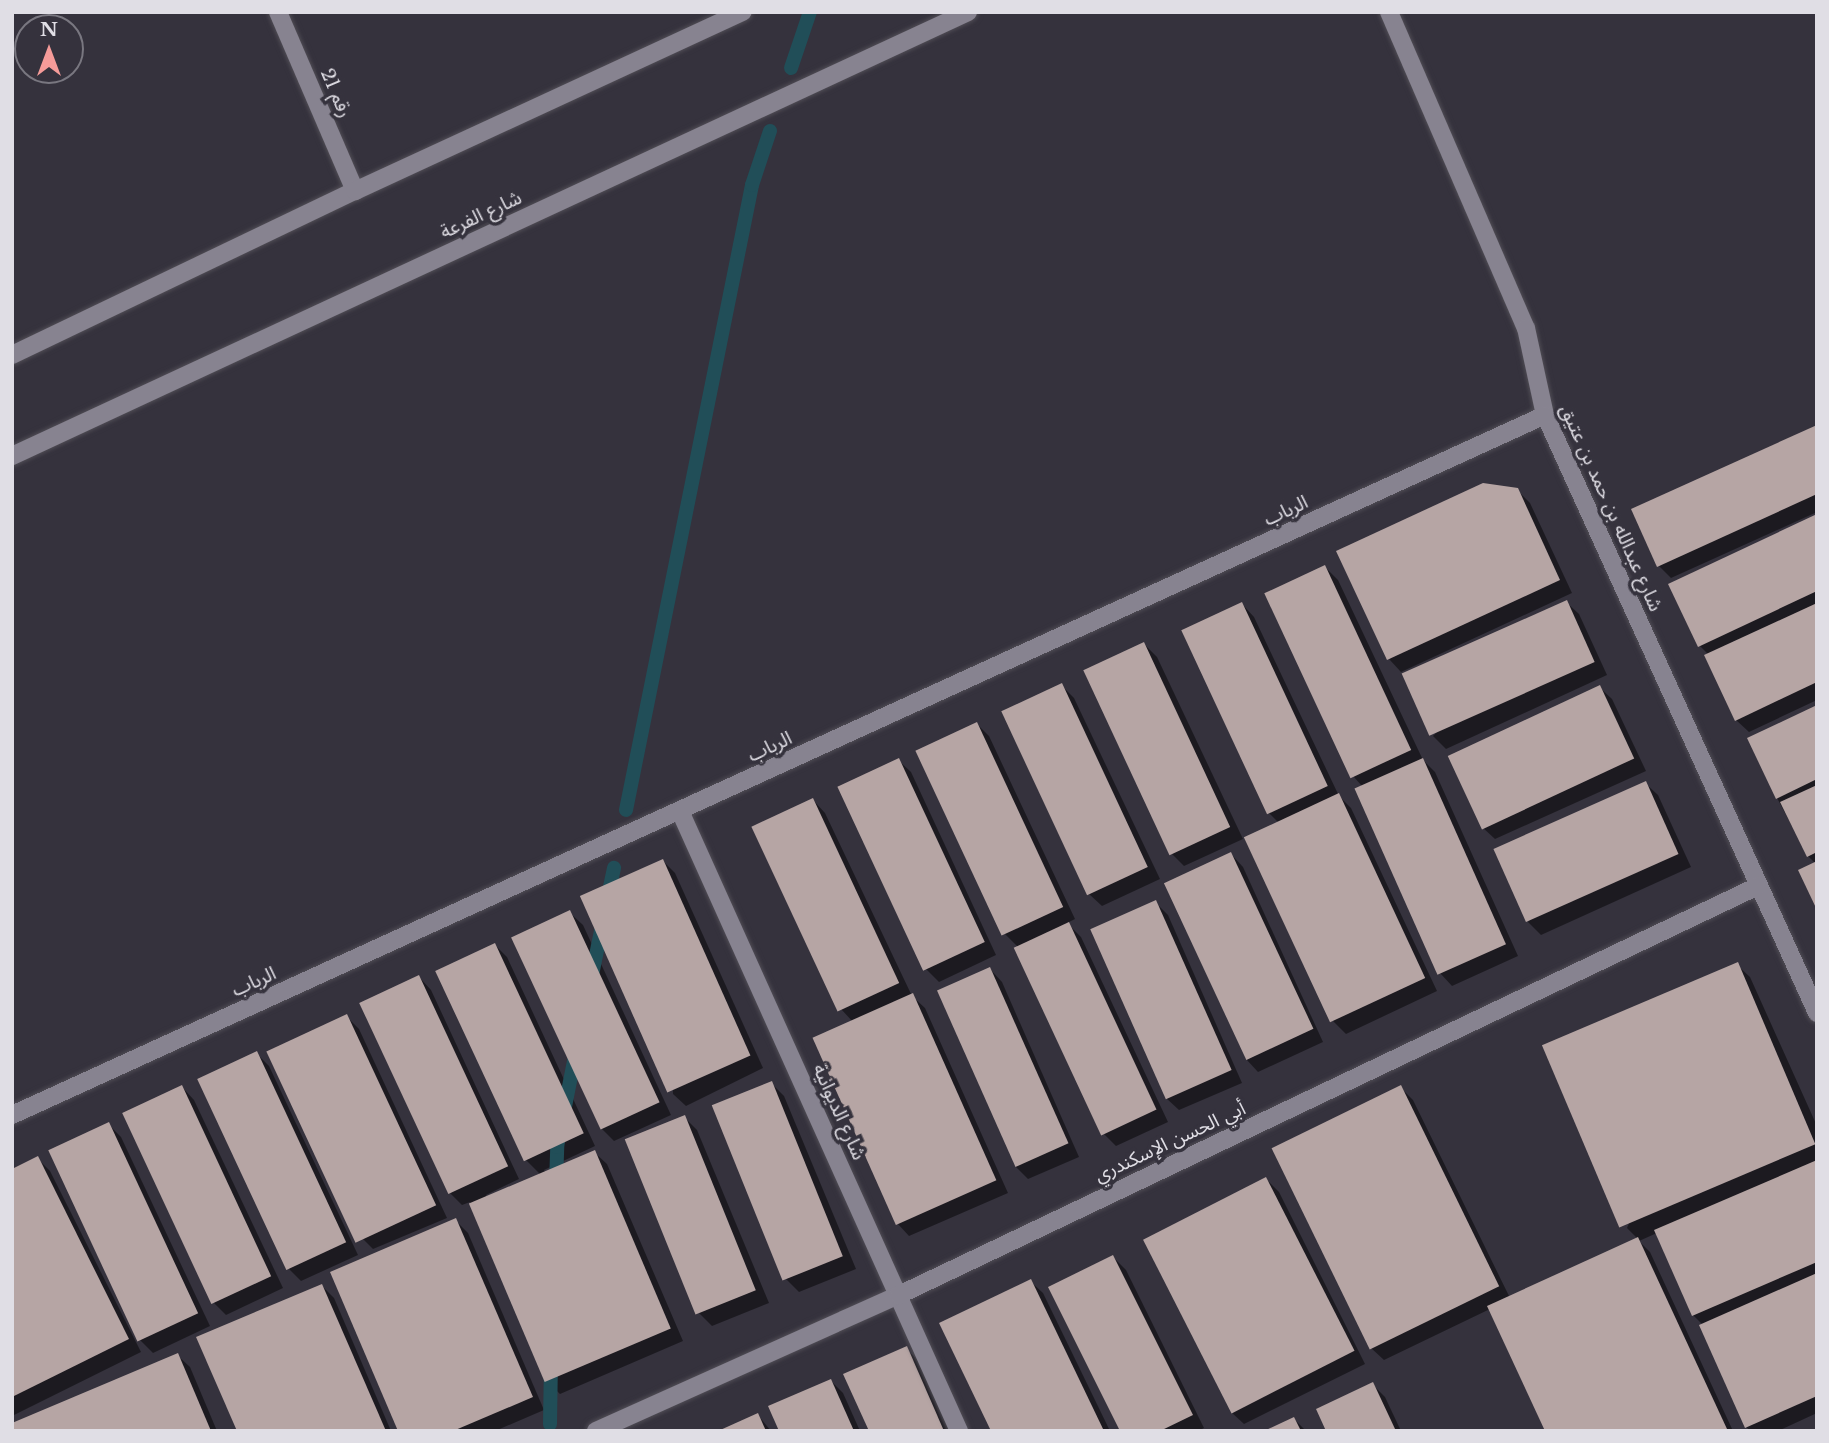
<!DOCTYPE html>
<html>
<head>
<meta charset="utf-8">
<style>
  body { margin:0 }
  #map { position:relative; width:1829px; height:1443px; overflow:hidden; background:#35323d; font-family:"Libre Baskerville","Noto Sans Arabic",serif }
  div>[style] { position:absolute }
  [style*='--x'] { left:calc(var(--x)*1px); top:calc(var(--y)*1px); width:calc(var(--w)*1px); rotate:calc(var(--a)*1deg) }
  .shadow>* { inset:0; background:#0007 }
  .stream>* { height:14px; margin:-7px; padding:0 7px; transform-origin:7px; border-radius:7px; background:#214e58 }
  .building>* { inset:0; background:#b6a5a4; transform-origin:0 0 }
  .roads { filter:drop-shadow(0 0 2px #504d55) drop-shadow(0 0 2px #504d55) }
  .service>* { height:18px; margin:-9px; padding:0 9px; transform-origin:9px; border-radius:9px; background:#878390 }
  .minor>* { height:18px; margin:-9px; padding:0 9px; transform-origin:9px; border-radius:9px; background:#878390 }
  .tertiary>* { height:18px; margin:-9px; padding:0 9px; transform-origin:9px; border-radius:9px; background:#878390 }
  span { translate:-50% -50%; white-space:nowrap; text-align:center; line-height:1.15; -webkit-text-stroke:7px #35323d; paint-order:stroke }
  .street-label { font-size:19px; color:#e0dee5 }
  .frame { position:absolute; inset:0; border:14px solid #e0dee5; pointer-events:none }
  .north { position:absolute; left:14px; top:14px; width:70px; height:70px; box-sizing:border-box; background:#35323d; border:2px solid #797780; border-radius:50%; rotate:0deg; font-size:19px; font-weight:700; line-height:28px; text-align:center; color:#e0dee5 }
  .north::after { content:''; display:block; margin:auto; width:24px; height:32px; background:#f59b99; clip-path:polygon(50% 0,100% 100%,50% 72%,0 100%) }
</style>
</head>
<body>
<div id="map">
  <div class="shadow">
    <div style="clip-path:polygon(1817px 426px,1817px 512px,1671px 578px,1659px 566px)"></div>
    <div style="clip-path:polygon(1517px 490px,1530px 503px,1572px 593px,1401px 672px,1389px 659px)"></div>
    <div style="clip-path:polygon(1817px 516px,1817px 700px,1749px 732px,1736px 720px,1709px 655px,1700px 646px)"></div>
    <div style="clip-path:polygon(1325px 567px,1338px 580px,1423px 760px,1435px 772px,1518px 956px,1452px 986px,1440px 973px,1362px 786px,1353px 776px,1267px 594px)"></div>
    <div style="clip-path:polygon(1566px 602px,1579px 614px,1607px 675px,1446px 749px,1433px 736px)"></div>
    <div style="clip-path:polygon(1242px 604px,1254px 617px,1339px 796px,1351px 808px,1437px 991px,1346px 1034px,1333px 1021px,1279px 823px,1269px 813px,1183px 631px)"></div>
    <div style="clip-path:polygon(1144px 644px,1157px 657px,1243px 839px,1184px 866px,1172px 854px)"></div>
    <div style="clip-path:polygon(1061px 685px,1074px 698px,1160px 879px,1102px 906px,1089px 894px)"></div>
    <div style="clip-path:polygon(1599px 687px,1612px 699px,1646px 771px,1495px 839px,1482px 827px)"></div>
    <div style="clip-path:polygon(1817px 707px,1817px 906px,1816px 864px,1808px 856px,1777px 798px)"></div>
    <div style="clip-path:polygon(977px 724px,989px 736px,1075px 919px,1067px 923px,1081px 937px,1168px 1122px,1116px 1146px,1103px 1133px,1019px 948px,1004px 933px)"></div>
    <div style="clip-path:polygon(898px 760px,911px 772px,996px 955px,939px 982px,926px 969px)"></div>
    <div style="clip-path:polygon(1645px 783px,1658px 795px,1691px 867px,1541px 935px,1528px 922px)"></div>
    <div style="clip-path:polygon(813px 800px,825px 813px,912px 996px,925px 1008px,1008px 1193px,909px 1236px,897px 1223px,815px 1039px,853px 1022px,841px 1009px,754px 828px)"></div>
    <div style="clip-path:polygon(1231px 854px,1243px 867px,1323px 1042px,1258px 1072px,1246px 1059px)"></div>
    <div style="clip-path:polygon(663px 861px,675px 873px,763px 1068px,686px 1106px,673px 1094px)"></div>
    <div style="clip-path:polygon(1155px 902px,1168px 915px,1242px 1083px,1179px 1110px,1166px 1098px)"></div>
    <div style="clip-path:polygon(570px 913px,583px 925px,671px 1115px,614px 1141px,601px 1128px)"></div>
    <div style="clip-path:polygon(495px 945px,507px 957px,595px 1146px,544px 1170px,546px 1173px,594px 1152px,607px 1164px,683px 1341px,560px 1394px,547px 1381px,470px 1202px,462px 1205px,450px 1193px,419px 977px,431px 990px,519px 1179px,486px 1195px,487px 1198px,541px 1175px,526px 1160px)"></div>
    <div style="clip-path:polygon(1737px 965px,1750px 977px,1817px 1126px,1817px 1413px,1778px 1431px,1751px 1431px,1746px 1427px,1703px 1325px,1693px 1315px,1657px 1233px,1639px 1241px,1650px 1252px,1733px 1431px,1547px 1431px,1490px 1309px,1384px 1360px,1371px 1348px,1400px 1087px,1413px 1100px,1510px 1298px,1638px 1239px,1627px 1228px)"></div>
    <div style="clip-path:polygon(990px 969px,1002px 982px,1079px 1157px,1028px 1179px,1016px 1167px)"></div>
    <div style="clip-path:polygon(347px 1017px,359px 1029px,447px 1218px,373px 1249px,361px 1237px)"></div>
    <div style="clip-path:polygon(256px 1053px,269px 1066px,358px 1255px,301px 1281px,288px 1268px)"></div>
    <div style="clip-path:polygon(771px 1083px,784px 1096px,856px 1269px,799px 1292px,786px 1279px,714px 1107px)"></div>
    <div style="clip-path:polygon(182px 1087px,194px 1100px,283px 1288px,226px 1315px,213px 1302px)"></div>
    <div style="clip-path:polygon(684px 1117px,697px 1130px,769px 1303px,712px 1326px,699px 1313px)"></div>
    <div style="clip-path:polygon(108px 1124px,121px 1137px,210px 1326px,153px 1353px,140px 1340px)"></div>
    <div style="clip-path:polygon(37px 1158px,50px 1171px,141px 1352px,12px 1416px,12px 1170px)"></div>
    <div style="clip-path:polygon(1266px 1179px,1279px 1192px,1365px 1364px,1244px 1424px,1231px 1412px)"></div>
    <div style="clip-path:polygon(455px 1220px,468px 1233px,544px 1410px,495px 1431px,400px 1431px)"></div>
    <div style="clip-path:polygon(1113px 1257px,1126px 1270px,1204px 1428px,1198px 1431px,1122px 1431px)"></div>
    <div style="clip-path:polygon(1030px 1281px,1043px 1293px,1110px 1431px,993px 1431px)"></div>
    <div style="clip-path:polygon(322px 1286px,334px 1298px,391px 1431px,238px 1431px)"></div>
    <div style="clip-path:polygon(906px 1349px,919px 1361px,950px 1431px,871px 1431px)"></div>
    <div style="clip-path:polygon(177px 1355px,190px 1367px,217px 1431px,12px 1431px)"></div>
    <div style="clip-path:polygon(831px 1381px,843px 1393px,860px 1431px,781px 1431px)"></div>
    <div style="clip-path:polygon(1372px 1384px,1385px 1397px,1401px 1431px,1328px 1431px)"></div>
    <div style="clip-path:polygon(758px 1415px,771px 1431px,722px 1431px)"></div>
    <div style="clip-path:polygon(1294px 1419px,1306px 1431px,1268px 1431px)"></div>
  </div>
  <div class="stream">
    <div style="--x:791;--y:68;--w:59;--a:-71.3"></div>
    <div style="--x:626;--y:810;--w:638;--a:-78.6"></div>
    <div style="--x:752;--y:185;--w:57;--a:-71.6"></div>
    <div style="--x:607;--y:901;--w:34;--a:-78"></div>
    <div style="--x:591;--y:980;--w:60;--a:-78.5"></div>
    <div style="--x:556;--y:1183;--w:36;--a:-88"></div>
    <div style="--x:557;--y:1147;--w:98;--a:-78.8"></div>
    <div style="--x:550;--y:1424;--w:63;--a:-89.1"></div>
  </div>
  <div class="building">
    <div style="clip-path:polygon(1817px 425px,1817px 494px,1657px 567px,1631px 509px)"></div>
    <div style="clip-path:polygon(1483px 483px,1518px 488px,1560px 580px,1387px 660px,1336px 551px)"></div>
    <div style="clip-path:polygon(1817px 514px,1817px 591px,1698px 647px,1668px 584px)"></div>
    <div style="left:1325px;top:565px;width:204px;height:67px;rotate:65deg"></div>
    <div style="left:1567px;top:600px;width:68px;height:181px;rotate:66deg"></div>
    <div style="left:1242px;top:602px;width:203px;height:67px;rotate:65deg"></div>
    <div style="clip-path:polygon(1817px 603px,1817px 682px,1735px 721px,1704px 655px)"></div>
    <div style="left:1144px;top:642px;width:204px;height:67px;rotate:65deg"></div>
    <div style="left:1062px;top:683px;width:203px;height:67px;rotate:65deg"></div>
    <div style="left:1600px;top:685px;width:81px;height:168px;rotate:65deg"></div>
    <div style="clip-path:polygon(1817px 705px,1817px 779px,1776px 799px,1747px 738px)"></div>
    <div style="left:977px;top:722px;width:204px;height:68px;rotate:65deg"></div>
    <div style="left:899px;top:758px;width:203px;height:68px;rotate:65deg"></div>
    <div style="left:1423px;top:758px;width:204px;height:75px;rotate:66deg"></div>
    <div style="left:1646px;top:781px;width:80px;height:167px;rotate:66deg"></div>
    <div style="clip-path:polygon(1817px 785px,1817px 852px,1807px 857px,1780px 802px)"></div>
    <div style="left:1339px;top:793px;width:204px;height:105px;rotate:65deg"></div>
    <div style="left:813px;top:798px;width:204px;height:68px;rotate:65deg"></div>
    <div style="left:1231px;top:852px;width:195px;height:74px;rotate:65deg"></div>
    <div style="left:663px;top:859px;width:215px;height:91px;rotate:66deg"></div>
    <div style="clip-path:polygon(1817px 861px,1817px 910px,1798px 870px)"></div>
    <div style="left:1156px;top:900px;width:186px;height:72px;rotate:66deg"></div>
    <div style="left:570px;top:910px;width:212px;height:65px;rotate:65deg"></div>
    <div style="left:1069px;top:922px;width:207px;height:61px;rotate:65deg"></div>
    <div style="left:495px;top:943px;width:210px;height:66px;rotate:65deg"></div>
    <div style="left:1738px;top:962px;width:198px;height:213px;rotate:67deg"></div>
    <div style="left:990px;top:967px;width:193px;height:58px;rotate:66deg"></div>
    <div style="left:419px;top:975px;width:211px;height:66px;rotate:65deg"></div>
    <div style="left:913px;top:993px;width:205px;height:110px;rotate:66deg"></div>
    <div style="left:347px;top:1014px;width:211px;height:89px;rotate:65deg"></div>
    <div style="left:257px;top:1051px;width:211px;height:66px;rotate:65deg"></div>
    <div style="left:772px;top:1081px;width:189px;height:65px;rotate:68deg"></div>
    <div style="left:182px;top:1085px;width:211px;height:66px;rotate:65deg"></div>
    <div style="left:1401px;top:1085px;width:224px;height:144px;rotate:64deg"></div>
    <div style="left:685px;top:1115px;width:189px;height:65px;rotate:68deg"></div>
    <div style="left:109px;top:1122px;width:211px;height:67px;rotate:65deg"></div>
    <div style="left:595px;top:1150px;width:194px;height:137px;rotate:67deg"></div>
    <div style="clip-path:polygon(38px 1156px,129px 1339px,12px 1397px,12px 1169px)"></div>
    <div style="clip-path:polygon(1817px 1160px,1817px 1262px,1692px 1316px,1654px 1230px)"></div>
    <div style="left:1266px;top:1177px;width:195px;height:138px;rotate:63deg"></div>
    <div style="clip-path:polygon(456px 1218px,533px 1397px,453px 1431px,398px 1431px,330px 1272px)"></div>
    <div style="clip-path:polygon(1638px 1237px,1727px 1429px,1545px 1431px,1487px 1306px)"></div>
    <div style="clip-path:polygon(1113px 1255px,1193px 1415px,1160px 1431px,1120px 1431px,1048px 1287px)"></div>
    <div style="clip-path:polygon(1817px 1273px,1817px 1396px,1745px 1428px,1699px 1325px)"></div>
    <div style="clip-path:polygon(1031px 1279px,1104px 1431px,991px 1431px,939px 1323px)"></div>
    <div style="clip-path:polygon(322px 1284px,386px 1431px,237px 1431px,196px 1337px)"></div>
    <div style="clip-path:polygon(907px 1346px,944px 1431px,869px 1431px,843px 1374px)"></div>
    <div style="clip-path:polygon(178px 1353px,211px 1431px,12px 1431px,12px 1423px)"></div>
    <div style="clip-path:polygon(831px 1379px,854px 1431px,779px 1431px,768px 1406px)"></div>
    <div style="clip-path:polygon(1373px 1382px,1396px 1431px,1326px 1431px,1316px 1409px)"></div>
    <div style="clip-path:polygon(758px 1413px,766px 1431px,718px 1431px)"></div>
    <div style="clip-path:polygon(1294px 1417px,1301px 1431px,1264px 1431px)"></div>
  </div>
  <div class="roads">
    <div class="service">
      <div style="--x:278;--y:12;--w:195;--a:66.7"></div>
    </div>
    <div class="minor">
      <div style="--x:1389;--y:12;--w:344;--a:66.6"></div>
      <div style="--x:1526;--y:328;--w:89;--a:77.7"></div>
      <div style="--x:1545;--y:415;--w:657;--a:65.54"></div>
      <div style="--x:680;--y:811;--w:680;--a:65.77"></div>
      <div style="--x:12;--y:1115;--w:1685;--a:-24.54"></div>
      <div style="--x:596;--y:1431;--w:332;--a:-24.2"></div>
      <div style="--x:899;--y:1295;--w:951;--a:-25.46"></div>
    </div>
    <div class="tertiary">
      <div style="--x:12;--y:355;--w:380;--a:-25.6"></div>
      <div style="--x:355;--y:191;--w:427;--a:-24.8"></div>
      <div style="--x:12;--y:456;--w:1054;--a:-24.91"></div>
    </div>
  </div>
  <div class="street-label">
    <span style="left:336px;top:93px;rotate:67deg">رقم 21</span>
    <span style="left:481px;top:215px;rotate:-25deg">شارع الفرعة</span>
    <span style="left:1611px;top:508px;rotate:66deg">شارع عبدالله بن حمد بن عتيق</span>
    <span style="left:1286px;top:511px;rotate:-25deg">الرباب</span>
    <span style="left:770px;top:747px;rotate:-25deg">الرباب</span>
    <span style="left:254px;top:982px;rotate:-24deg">الرباب</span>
    <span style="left:839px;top:1112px;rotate:66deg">شارع الديوانية</span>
    <span style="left:1170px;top:1142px;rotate:-25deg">أبي الحسن الإسكندري</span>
  </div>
  <div class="frame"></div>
  <div class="north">N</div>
</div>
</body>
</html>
